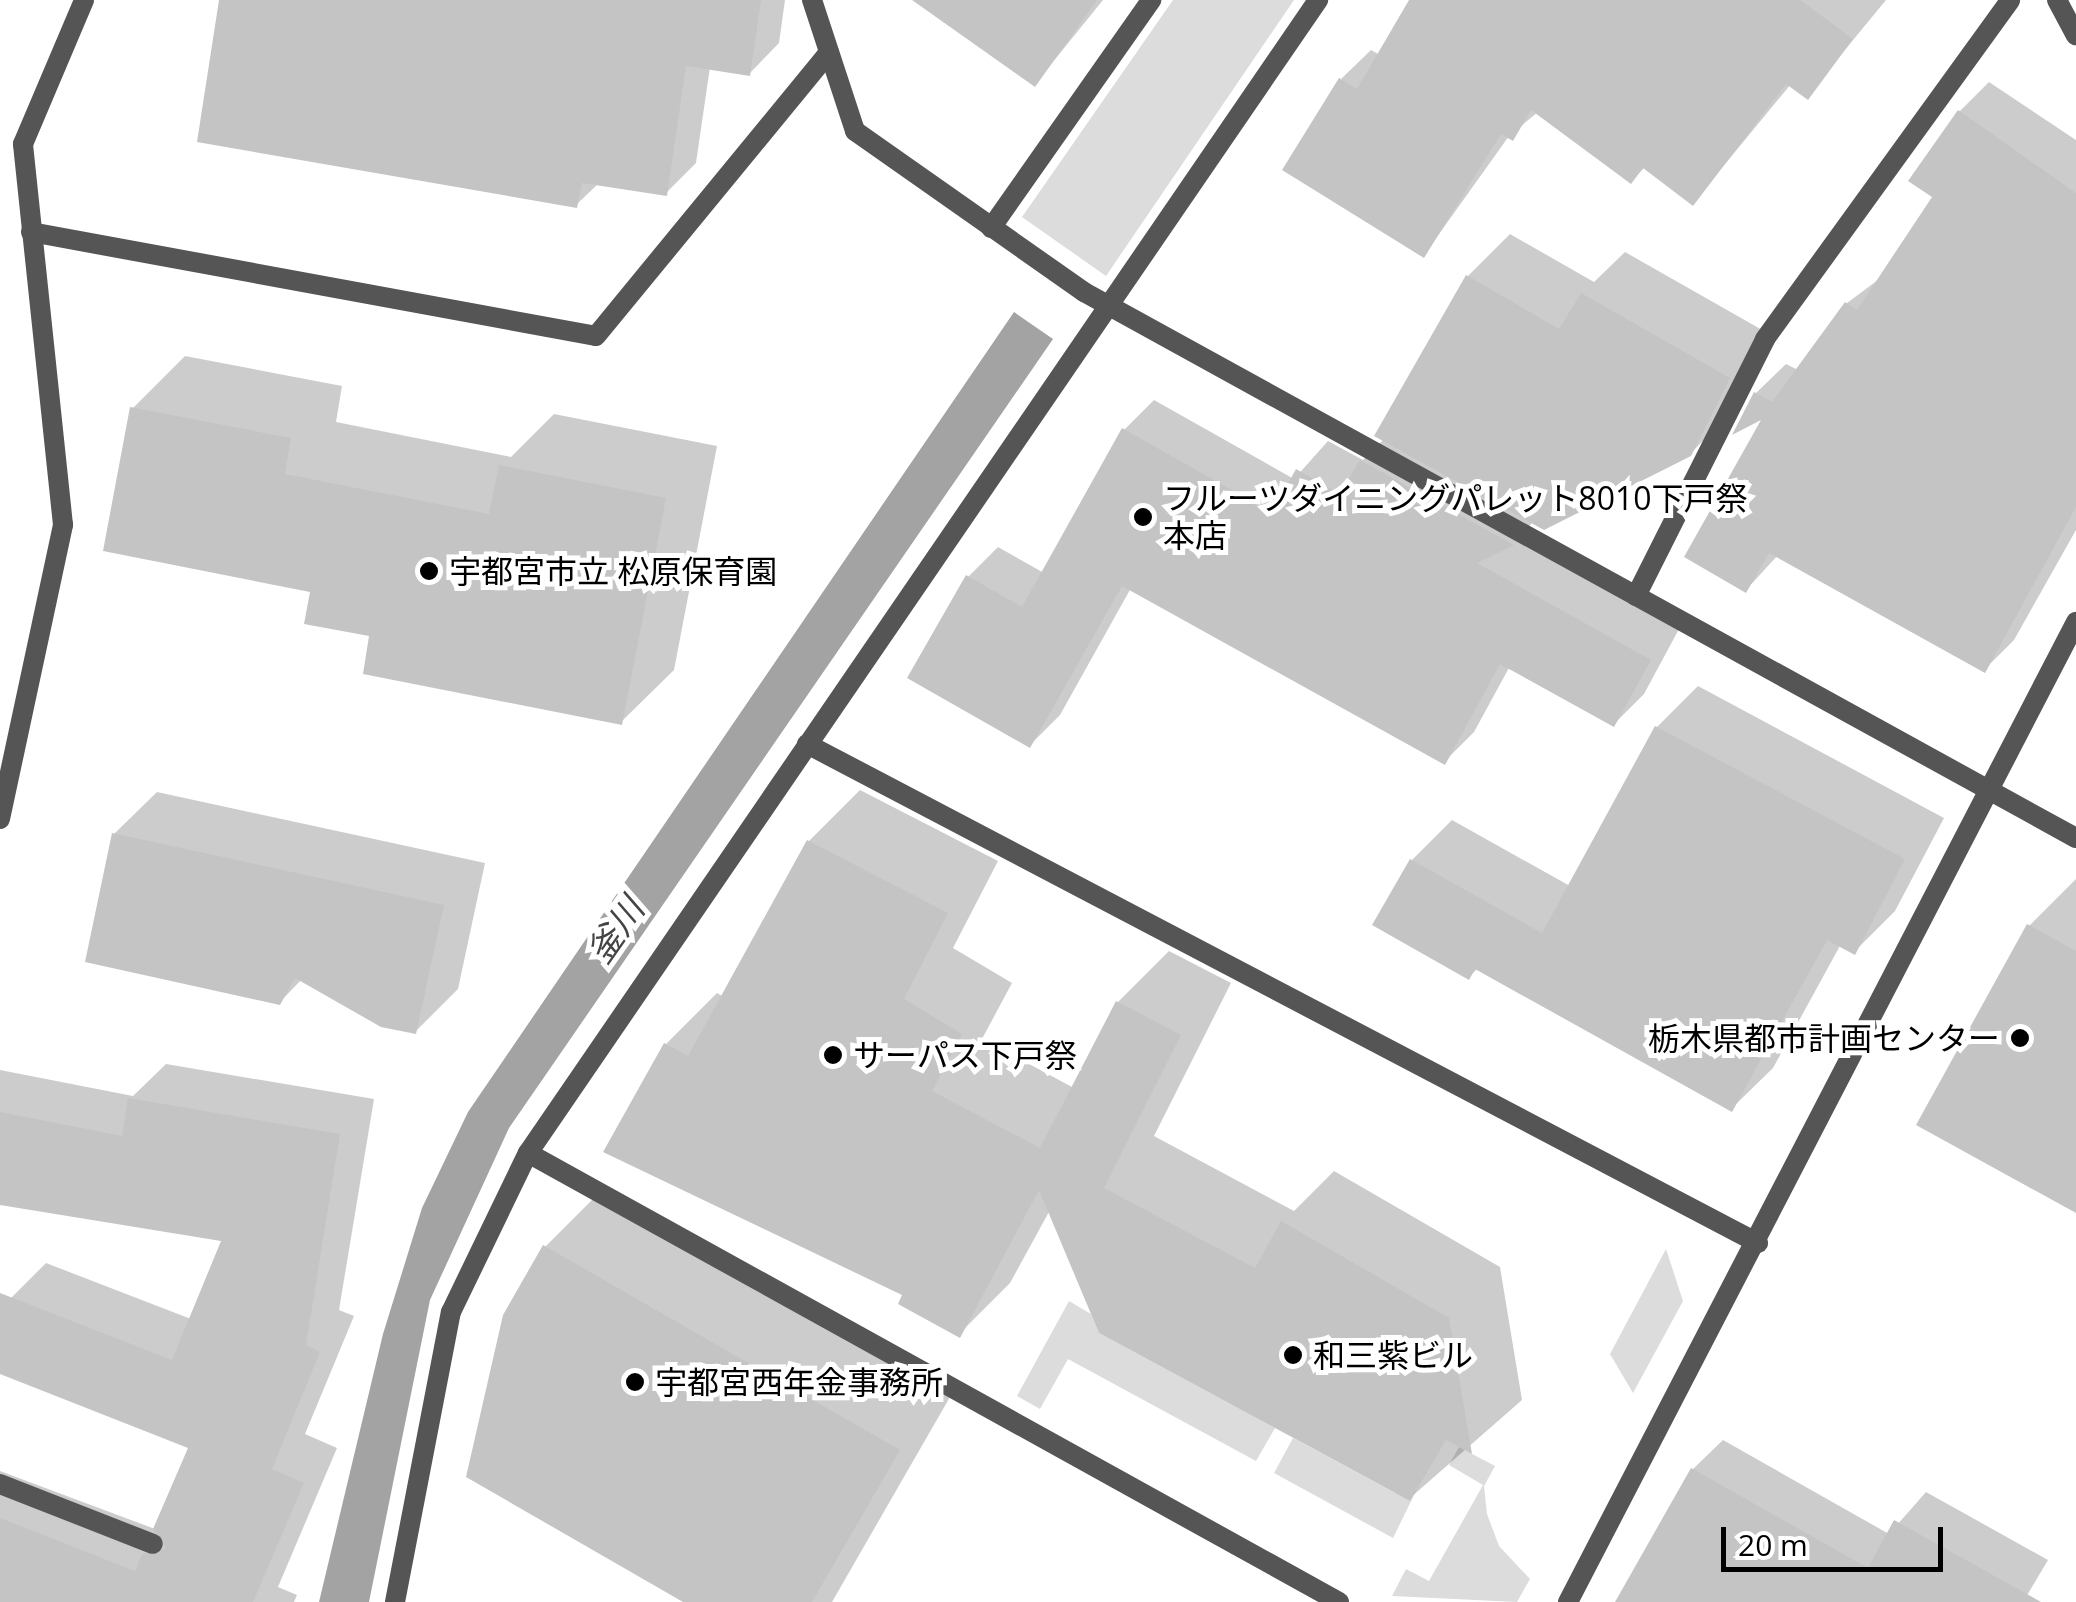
<!DOCTYPE html>
<html>
<head>
<meta charset="utf-8">
<style>
  body { margin:0 }
  #map { position:relative; width:2076px; height:1602px; overflow:hidden; background:#fff; font-family:"Open Sans","Noto Sans JP",sans-serif }
  div>[style] { position:absolute }
  [style*='--x'] { left:calc(var(--x)*1px); top:calc(var(--y)*1px); width:calc(var(--w)*1px); rotate:calc(var(--a)*1deg) }
  .green>* { inset:0; background:#dcdcdc }
  .water>* { inset:0; background:#a3a3a3 }
  .shadow>* { inset:0; background:#0003 }
  .building>* { inset:0; background:#c4c4c4 }
  .minor>* { height:20px; margin:-10px; padding:0 10px; transform-origin:10px; border-radius:10px; background:#555 }
  .dots>* { width:28px; height:28px; translate:-50% -50%; box-sizing:border-box; border:5px solid #fff; border-radius:50% }
  span { translate:-50% -50%; white-space:nowrap; text-align:center; line-height:1.15; -webkit-text-stroke:10px #fff; paint-order:stroke }
  .poi-label { font-size:32px; color:#000 }
  .left { translate:0 -50%; text-align:left }
  .right { translate:-100% -50%; text-align:right }
  .water-label { font-size:35px; color:#444; font-style:italic }
  .scale { position:absolute; left:1721px; top:1527px; width:222px; height:45px; box-sizing:border-box; border:5px solid #000; border-top:0; padding-left:12px; font-size:30px; line-height:35px; white-space:nowrap; color:#000; -webkit-text-stroke:8px #fff; paint-order:stroke }
</style>
</head>
<body>
<div id="map">
  <div class="green">
    <div style="clip-path:polygon(1173px 0,1294px 0,1106px 276px,1022px 217px)"></div>
    <div style="clip-path:polygon(1666px 1249px,1683px 1301px,1633px 1393px,1610px 1354px)"></div>
    <div style="clip-path:polygon(1069px 1301px,1091px 1314px,1099px 1333px,1275px 1428px,1256px 1461px,1068px 1359px,1040px 1409px,1017px 1396px)"></div>
    <div style="clip-path:polygon(1293px 1438px,1395px 1493px,1416px 1491px,1393px 1538px,1274px 1473px)"></div>
    <div style="clip-path:polygon(1459px 1447px,1495px 1466px,1484px 1486px,1487px 1514px,1499px 1546px,1530px 1579px,1517px 1602px,1392px 1596px,1406px 1569px,1429px 1581px,1483px 1485px,1449px 1465px)"></div>
  </div>
  <div class="water">
    <div style="clip-path:polygon(1014px 312px,1053px 339px,509px 1128px,430px 1300px,369px 1602px,319px 1602px,383px 1334px,422px 1208px,468px 1112px)"></div>
  </div>
  <div class="shadow">
    <div style="clip-path:polygon(222px 0,785px 0,779px 43px,749px 74px,710px 67px,696px 163px,666px 193px,599px 183px,576px 205px)"></div>
    <div style="clip-path:polygon(916px 0,1103px 0,1035px 84px)"></div>
    <div style="clip-path:polygon(1412px 0,1886px 0,1807px 96px,1791px 84px,1693px 203px,1645px 167px,1631px 181px,1538px 112px,1509px 136px,1424px 255px,1341px 79px,1371px 50px,1380px 55px)"></div>
    <div style="clip-path:polygon(1989px 82px,2076px 140px,2076px 530px,2014px 640px,1984px 670px,1778px 555px,1746px 590px,1767px 414px,1756px 393px,1786px 364px,1798px 370px,1847px 303px,1882px 277px,1935px 197px,1959px 112px)"></div>
    <div style="clip-path:polygon(1510px 234px,1594px 282px,1625px 252px,1771px 335px,1733px 410px,1690px 454px,1534px 521px,1517px 539px,1679px 629px,1644px 694px,1614px 724px,1510px 666px,1474px 732px,1444px 762px,1131px 588px,1060px 715px,1030px 745px,968px 577px,998px 547px,1044px 573px,1124px 430px,1154px 400px,1294px 479px,1328px 441px,1363px 460px,1384px 439px,1468px 276px)"></div>
    <div style="clip-path:polygon(185px 356px,342px 386px,336px 422px,511px 457px,554px 414px,717px 446px,674px 670px,621px 722px,372px 634px,313px 590px,133px 408px)"></div>
    <div style="clip-path:polygon(1698px 686px,1944px 818px,1895px 911px,1854px 952px,1841px 944px,1773px 1068px,1732px 1108px,1478px 968px,1469px 977px,1412px 860px,1452px 820px,1570px 886px,1657px 727px)"></div>
    <div style="clip-path:polygon(860px 790px,998px 861px,953px 948px,1012px 983px,982px 1039px,1074px 1088px,1118px 1002px,1169px 951px,1231px 983px,1154px 1136px,1294px 1211px,1334px 1171px,1500px 1267px,1522px 1400px,1410px 1498px,1050px 1210px,1010px 1283px,959px 1334px,906px 1294px,666px 1044px,717px 993px,724px 997px,809px 841px)"></div>
    <div style="clip-path:polygon(157px 792px,485px 863px,458px 989px,415px 1032px,302px 979px,280px 1002px,114px 834px)"></div>
    <div style="clip-path:polygon(2076px 879px,2076px 1208px,2029px 926px)"></div>
    <div style="clip-path:polygon(166px 1064px,374px 1099px,339px 1310px,354px 1316px,305px 1434px,337px 1448px,278px 1587px,297px 1595px,294px 1602px,0 1602px,0 1471px,155px 1529px,191px 1446px,0 1371px,11px 1298px,46px 1263px,191px 1319px,224px 1239px,0 1203px,0 1070px,133px 1096px)"></div>
    <div style="clip-path:polygon(597px 1195px,950px 1397px,832px 1602px,688px 1602px,545px 1247px)"></div>
    <div style="clip-path:polygon(1723px 1440px,1889px 1534px,1926px 1492px,2048px 1560px,2023px 1602px,1638px 1602px,1693px 1469px)"></div>
  </div>
  <div class="building">
    <div style="clip-path:polygon(219px 0,761px 0,750px 76px,686px 66px,667px 196px,582px 183px,577px 208px,197px 142px)"></div>
    <div style="clip-path:polygon(912px 0,1097px 0,1035px 87px)"></div>
    <div style="clip-path:polygon(1409px 0,1800px 0,1853px 39px,1808px 100px,1786px 84px,1693px 206px,1643px 168px,1631px 184px,1531px 110px,1513px 141px,1501px 134px,1424px 258px,1282px 170px,1339px 78px,1357px 89px)"></div>
    <div style="clip-path:polygon(1958px 110px,2076px 193px,2076px 507px,1985px 673px,1769px 553px,1746px 593px,1684px 557px,1761px 420px,1732px 435px,1754px 392px,1772px 402px,1845px 302px,1857px 310px,1932px 197px,1908px 181px)"></div>
    <div style="clip-path:polygon(1466px 275px,1559px 329px,1581px 293px,1730px 378px,1691px 456px,1544px 530px,1374px 436px)"></div>
    <div style="clip-path:polygon(130px 407px,291px 438px,285px 474px,489px 514px,499px 465px,666px 498px,622px 725px,363px 674px,369px 636px,304px 624px,310px 592px,103px 551px)"></div>
    <div style="clip-path:polygon(1122px 428px,1272px 513px,1296px 469px,1340px 494px,1360px 460px,1514px 545px,1477px 563px,1651px 660px,1614px 727px,1500px 664px,1445px 765px,1122px 586px,1030px 748px,907px 678px,966px 575px,1022px 607px)"></div>
    <div style="clip-path:polygon(1655px 726px,1905px 859px,1855px 955px,1827px 940px,1732px 1112px,1475px 969px,1469px 980px,1372px 925px,1410px 859px,1542px 933px)"></div>
    <div style="clip-path:polygon(112px 833px,444px 905px,416px 1034px,381px 1027px,295px 978px,280px 1005px,85px 962px)"></div>
    <div style="clip-path:polygon(807px 840px,948px 913px,904px 999px,962px 1034px,932px 1091px,1040px 1148px,1116px 1001px,1181px 1035px,1104px 1188px,1255px 1268px,1281px 1221px,1449px 1318px,1472px 1454px,1446px 1440px,1410px 1501px,1099px 1333px,1039px 1190px,960px 1338px,898px 1304px,902px 1295px,603px 1152px,664px 1043px,688px 1056px)"></div>
    <div style="clip-path:polygon(2027px 924px,2076px 951px,2076px 1213px,1916px 1125px)"></div>
    <div style="clip-path:polygon(128px 1098px,340px 1134px,306px 1345px,320px 1352px,272px 1469px,304px 1483px,253px 1602px,0 1602px,0 1518px,135px 1571px,142px 1554px,166px 1548px,153px 1529px,188px 1448px,0 1374px,0 1293px,172px 1360px,221px 1241px,0 1205px,0 1112px,122px 1136px)"></div>
    <div style="clip-path:polygon(543px 1245px,900px 1450px,812px 1602px,683px 1602px,466px 1477px,503px 1315px)"></div>
    <div style="clip-path:polygon(1691px 1468px,1868px 1568px,1894px 1520px,2041px 1602px,1615px 1602px)"></div>
  </div>
  <div class="minor">
    <div style="--x:812;--y:0;--w:138;--a:71.8"></div>
    <div style="--x:855;--y:131;--w:280;--a:35.1"></div>
    <div style="--x:1084;--y:292;--w:1132;--a:28.83"></div>
    <div style="--x:2057;--y:0;--w:40;--a:62"></div>
    <div style="--x:991;--y:228;--w:279;--a:-54.9"></div>
    <div style="--x:31;--y:232;--w:574;--a:10.43"></div>
    <div style="--x:596;--y:336;--w:367;--a:-50.6"></div>
    <div style="--x:1636;--y:596;--w:288;--a:-63.3"></div>
    <div style="--x:1765;--y:339;--w:418;--a:-54.1"></div>
    <div style="--x:807;--y:744;--w:1074;--a:27.69"></div>
    <div style="--x:0;--y:819;--w:301;--a:-77.9"></div>
    <div style="--x:63;--y:525;--w:383;--a:-96"></div>
    <div style="--x:23;--y:144;--w:156;--a:-67"></div>
    <div style="--x:528;--y:1153;--w:927;--a:28.97"></div>
    <div style="--x:0;--y:1484;--w:164;--a:21.4"></div>
    <div style="--x:395;--y:1602;--w:295;--a:-79.1"></div>
    <div style="--x:451;--y:1312;--w:177;--a:-64.2"></div>
    <div style="--x:528;--y:1153;--w:1398;--a:-55.58"></div>
    <div style="--x:1568;--y:1602;--w:1104;--a:-62.6"></div>
  </div>
  <div class="dots">
    <div style="left:1143px;top:517px;background:#000"></div>
    <div style="left:429px;top:571px;background:#000"></div>
    <div style="left:2020px;top:1038px;background:#000"></div>
    <div style="left:833px;top:1055px;background:#000"></div>
    <div style="left:1293px;top:1355px;background:#000"></div>
    <div style="left:635px;top:1382px;background:#000"></div>
  </div>
  <div class="poi-label">
    <span class="left" style="left:1163px;top:517px">フルーツダイニングパレット8010下戸祭<br>本店</span>
    <span class="left" style="left:449px;top:571px">宇都宮市立 松原保育園</span>
    <span class="right" style="left:2000px;top:1038px">栃木県都市計画センター</span>
    <span class="left" style="left:853px;top:1055px">サーパス下戸祭</span>
    <span class="left" style="left:1313px;top:1355px">和三紫ビル</span>
    <span class="left" style="left:655px;top:1382px">宇都宮西年金事務所</span>
  </div>
  <div class="water-label">
    <span style="left:615px;top:930px;rotate:-55deg">釜川</span>
  </div>
  <div class="scale">20 m</div>
</div>
</body>
</html>
